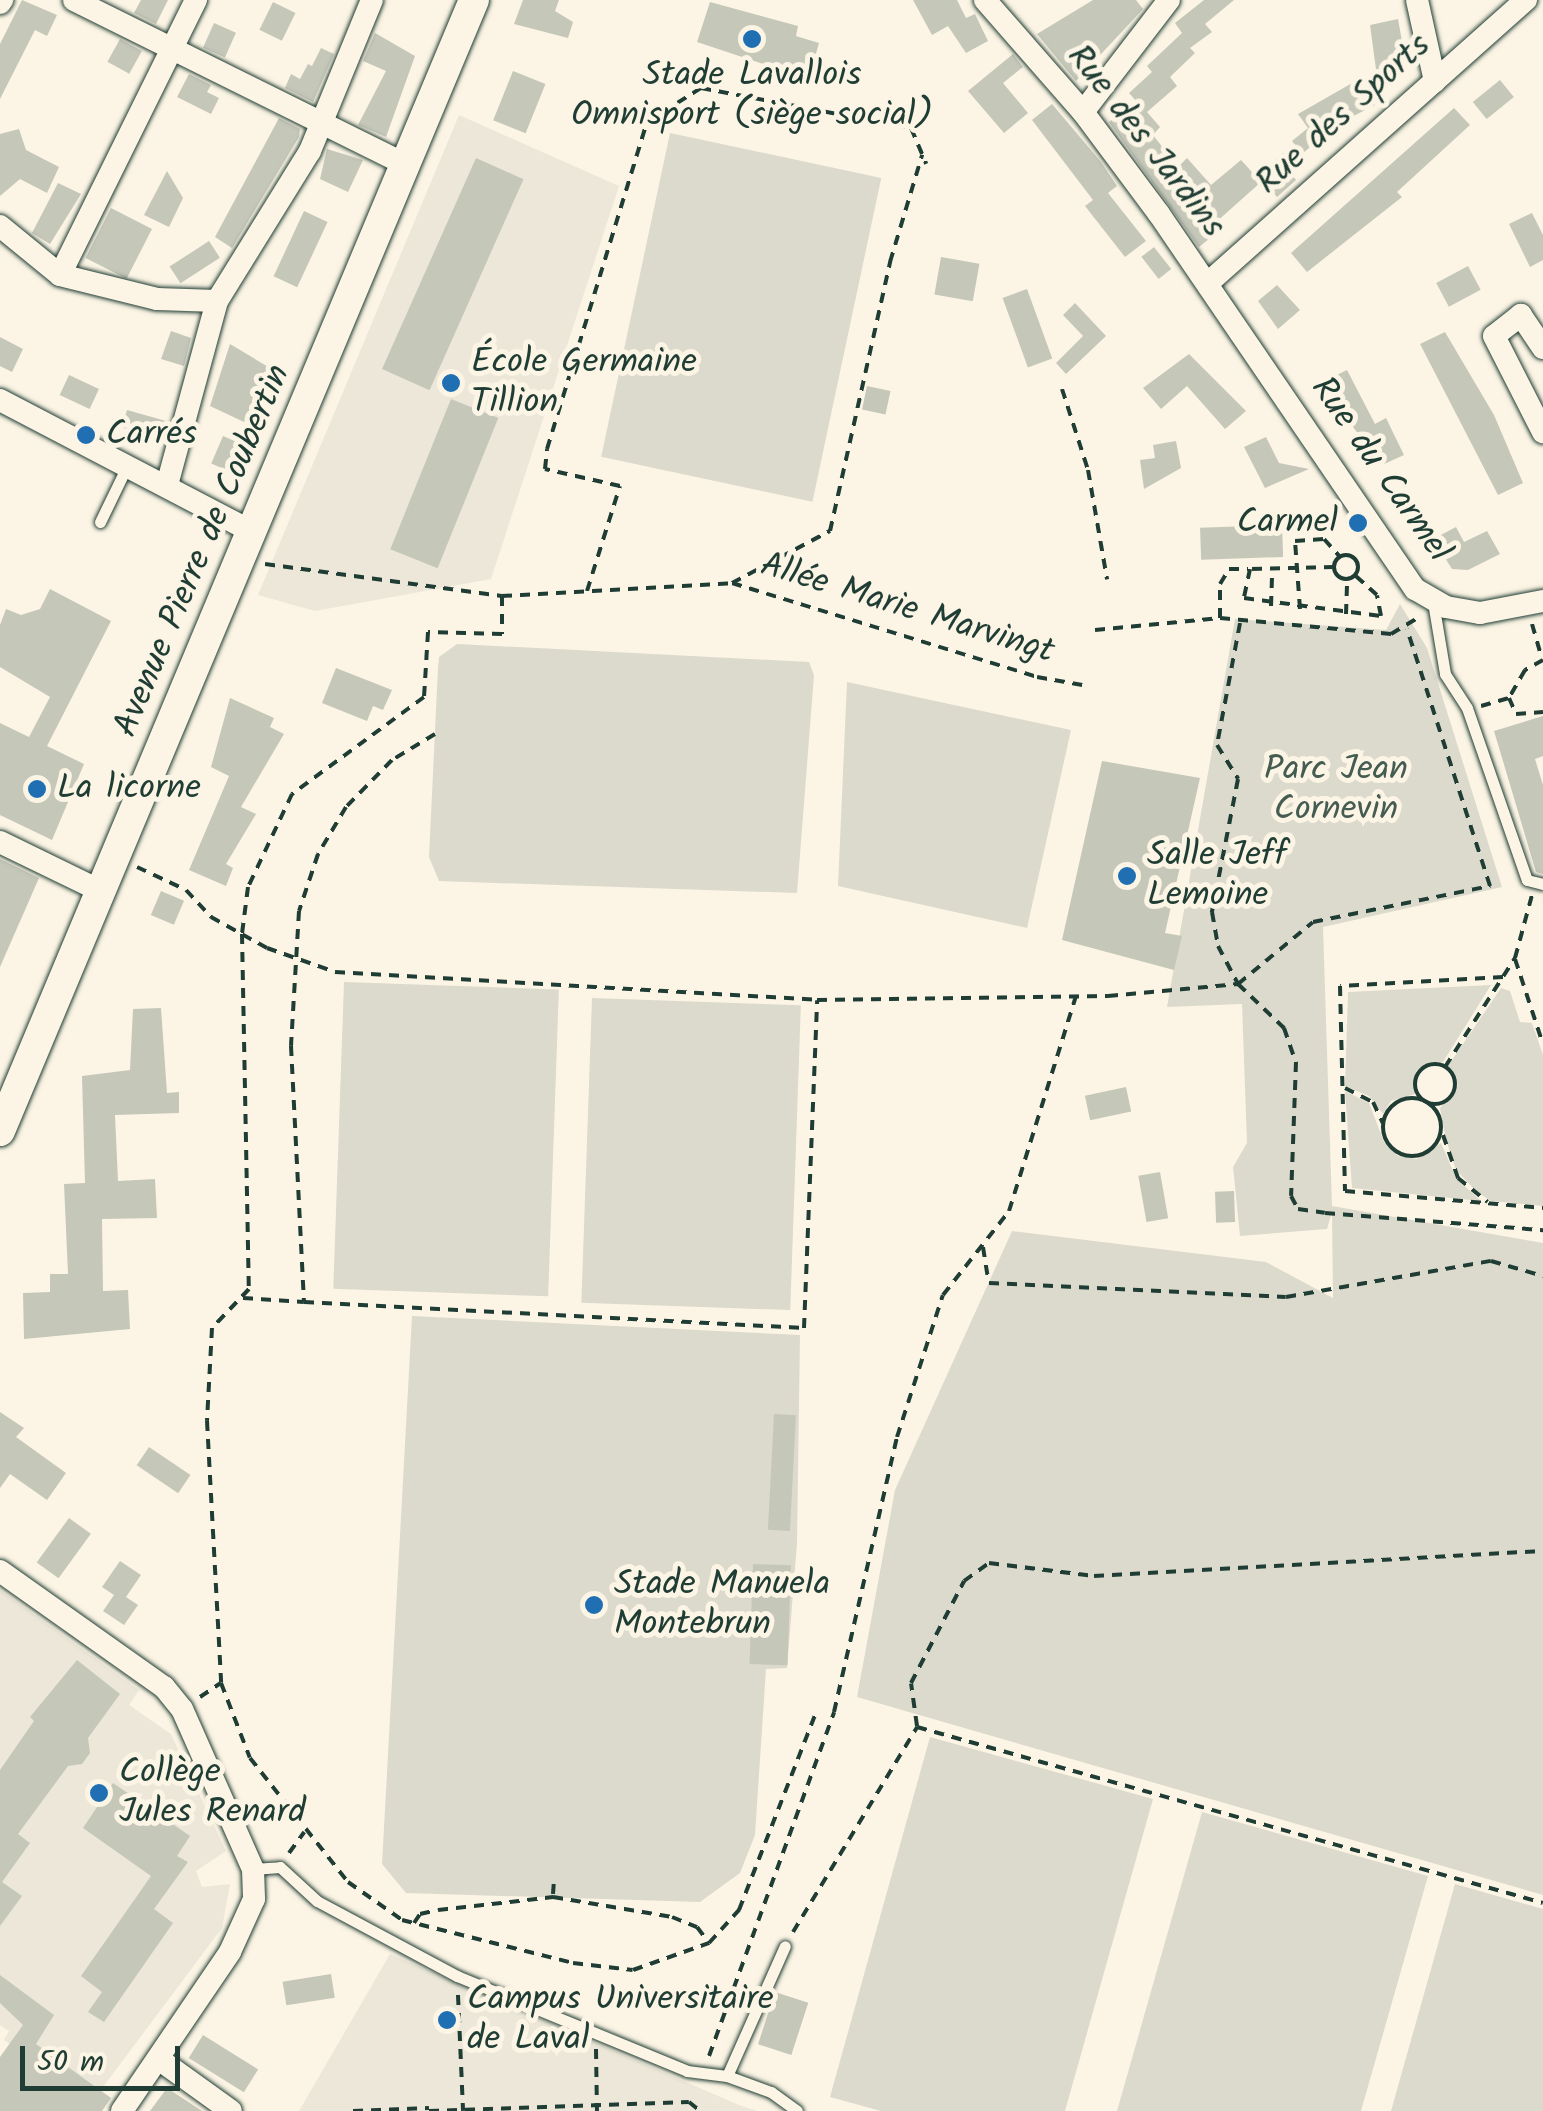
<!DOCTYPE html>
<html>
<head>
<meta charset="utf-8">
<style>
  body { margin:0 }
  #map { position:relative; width:1543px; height:2111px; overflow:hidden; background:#fcf5e5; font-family:Kalam,sans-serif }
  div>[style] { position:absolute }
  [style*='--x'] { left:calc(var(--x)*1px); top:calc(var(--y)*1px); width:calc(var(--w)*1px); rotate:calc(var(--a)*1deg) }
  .built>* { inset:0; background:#ece7d8 }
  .green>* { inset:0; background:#dcdacc; transform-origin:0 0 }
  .building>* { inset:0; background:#c5c7b9; transform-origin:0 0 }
  .path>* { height:4px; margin-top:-2px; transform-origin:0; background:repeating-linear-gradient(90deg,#1f3d34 0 10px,transparent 0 18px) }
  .path>.ring { margin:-2px; padding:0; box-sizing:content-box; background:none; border:4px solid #1f3d34; border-radius:50% }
  .roads { filter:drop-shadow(0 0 2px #1f3d34) drop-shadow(0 0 2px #1f3d34) }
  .service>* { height:11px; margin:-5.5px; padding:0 5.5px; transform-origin:5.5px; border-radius:5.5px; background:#fcf5e5 }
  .minor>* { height:22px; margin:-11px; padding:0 11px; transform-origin:11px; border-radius:11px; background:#fcf5e5 }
  .tertiary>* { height:30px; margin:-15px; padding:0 15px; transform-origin:15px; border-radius:15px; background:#fcf5e5 }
  .dots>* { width:28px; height:28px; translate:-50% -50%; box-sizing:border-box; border:5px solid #fcf5e5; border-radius:50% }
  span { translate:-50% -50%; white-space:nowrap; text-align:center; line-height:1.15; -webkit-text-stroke:10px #fcf5e5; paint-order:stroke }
  .poi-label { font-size:35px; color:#1f3d34 }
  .left { translate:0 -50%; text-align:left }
  .right { translate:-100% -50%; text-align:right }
  .street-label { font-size:35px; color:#1f3d34 }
  .park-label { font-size:35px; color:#455c52 }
  .scale { position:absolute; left:20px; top:2046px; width:160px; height:45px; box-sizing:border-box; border:5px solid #1f3d34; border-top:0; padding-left:12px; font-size:30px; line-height:35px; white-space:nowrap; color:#1f3d34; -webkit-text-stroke:8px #fcf5e5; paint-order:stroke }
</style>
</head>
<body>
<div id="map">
  <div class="built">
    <div style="clip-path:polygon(459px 115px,619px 186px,491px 579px,315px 611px,258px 595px)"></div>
    <div style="clip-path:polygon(0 1590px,139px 1690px,129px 1705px,171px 1734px,226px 1851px,196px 1871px,202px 1887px,230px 1884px,222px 1928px,100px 2091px,40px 2065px,4px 2040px,9px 2031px,0 2025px)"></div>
    <div style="clip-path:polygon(390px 1954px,739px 2105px,757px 2111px,299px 2111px)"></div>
  </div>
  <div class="green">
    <div style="left:670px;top:133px;width:216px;height:331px;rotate:12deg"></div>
    <div style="clip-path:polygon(1400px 604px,1427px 648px,1502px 887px,1323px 927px,1332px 1206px,1543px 1243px,1543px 1895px,857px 1697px,895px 1490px,1012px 1231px,1266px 1262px,1333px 1298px,1332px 1212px,1327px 1229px,1240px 1236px,1233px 1167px,1247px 1143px,1242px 1004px,1167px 1007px,1235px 619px,1386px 630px)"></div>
    <div style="clip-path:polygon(457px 644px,809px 662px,814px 675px,797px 893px,439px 881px,429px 857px,438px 668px,439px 657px)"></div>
    <div style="clip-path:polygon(847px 682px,1071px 730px,1027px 928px,838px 886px)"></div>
    <div style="left:344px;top:982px;width:215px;height:307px;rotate:2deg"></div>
    <div style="clip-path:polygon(1491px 985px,1443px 1062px,1416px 1071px,1415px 1094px,1391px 1101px,1383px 1114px,1369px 1096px,1345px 1086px,1348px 992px)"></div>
    <div style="clip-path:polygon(1501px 988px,1510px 991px,1520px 1022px,1532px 1023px,1543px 1055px,1543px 1206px,1491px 1201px,1476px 1191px,1456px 1170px,1446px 1140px,1440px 1108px,1458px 1085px,1448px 1066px)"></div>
    <div style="left:592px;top:998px;width:209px;height:305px;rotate:2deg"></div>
    <div style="clip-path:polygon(1345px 1091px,1369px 1103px,1384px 1142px,1398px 1156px,1417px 1159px,1441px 1143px,1456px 1178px,1481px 1201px,1352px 1188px)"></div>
    <div style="clip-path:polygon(412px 1316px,800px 1335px,797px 1543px,787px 1668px,766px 1669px,755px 1835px,740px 1873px,700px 1902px,406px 1893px,382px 1864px)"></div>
    <div style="clip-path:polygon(930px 1737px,1153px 1799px,1065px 2111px,881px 2111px,830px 2097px)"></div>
    <div style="clip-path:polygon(1202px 1812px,1428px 1876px,1361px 2111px,1117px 2111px)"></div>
    <div style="clip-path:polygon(1455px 1884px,1543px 1909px,1543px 2111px,1391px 2111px)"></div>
  </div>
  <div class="building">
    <div style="clip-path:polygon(22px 0,57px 15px,47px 36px,35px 30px,0 99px,0 44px)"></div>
    <div style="clip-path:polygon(141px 0,168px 0,156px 24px,134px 13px)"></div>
    <div style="clip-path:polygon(523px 0,559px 0,555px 11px,573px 22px,568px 38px,514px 24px)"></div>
    <div style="clip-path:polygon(913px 0,957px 0,966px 18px,975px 14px,988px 41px,966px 53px,948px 26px,932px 35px)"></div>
    <div style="clip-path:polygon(1093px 0,1136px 0,1143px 9px,1076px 81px,1037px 34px)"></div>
    <div style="clip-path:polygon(1204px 0,1234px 0,1205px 24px,1212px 32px,1190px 48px,1195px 53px,1170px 77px,1177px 86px,1147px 112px,1160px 127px,1153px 135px,1178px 167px,1187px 158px,1211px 185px,1241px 160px,1261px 182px,1214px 224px,1220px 230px,1199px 247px,1109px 122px,1136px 101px,1129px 93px,1152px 72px,1147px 66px,1182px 33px,1175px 23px)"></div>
    <div style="left:273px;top:2px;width:25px;height:31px;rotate:26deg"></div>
    <div style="clip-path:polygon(710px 2px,798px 26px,796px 36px,819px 43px,809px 79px,697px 42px)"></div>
    <div style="clip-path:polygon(1398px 19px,1407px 69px,1378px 84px,1370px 25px)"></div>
    <div style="left:214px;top:23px;width:24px;height:27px;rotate:24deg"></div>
    <div style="clip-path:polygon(375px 33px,415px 56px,386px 137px,358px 125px,386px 71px,363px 61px)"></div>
    <div style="left:120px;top:39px;width:25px;height:26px;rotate:29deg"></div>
    <div style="clip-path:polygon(321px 48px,334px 54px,313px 102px,285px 88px,291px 74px,300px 79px,308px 64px,312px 66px)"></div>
    <div style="clip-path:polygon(1013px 54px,1023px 67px,1003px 83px,1028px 113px,1004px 133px,968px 91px)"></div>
    <div style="left:513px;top:71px;width:35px;height:53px;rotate:22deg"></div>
    <div style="clip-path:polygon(189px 74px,211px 85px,207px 92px,219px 98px,211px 114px,177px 97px)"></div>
    <div style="clip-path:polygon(1361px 78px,1375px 105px,1336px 125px,1302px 154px,1292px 141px,1308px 128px,1298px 114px)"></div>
    <div style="left:1500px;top:80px;width:22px;height:35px;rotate:51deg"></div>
    <div style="clip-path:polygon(1052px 104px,1101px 162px,1117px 186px,1108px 193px,1146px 241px,1125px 257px,1085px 206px,1093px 200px,1032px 120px)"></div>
    <div style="clip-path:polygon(1454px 108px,1470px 125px,1397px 192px,1402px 197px,1307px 272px,1291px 253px)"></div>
    <div style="clip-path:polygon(279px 118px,300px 129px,299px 137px,232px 248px,215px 237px)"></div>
    <div style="clip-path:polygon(19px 129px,26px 150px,59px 167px,47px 193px,20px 179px,0 196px,0 134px)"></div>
    <div style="clip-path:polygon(327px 149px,363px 160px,348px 192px,320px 179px)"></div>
    <div style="clip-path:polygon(1283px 153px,1296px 167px,1290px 172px,1296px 180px,1277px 197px,1258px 175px)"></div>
    <div style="left:476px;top:158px;width:52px;height:231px;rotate:24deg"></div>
    <div style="clip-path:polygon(167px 171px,183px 198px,169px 227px,144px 215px)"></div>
    <div style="clip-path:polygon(58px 183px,81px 194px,50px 244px,32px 233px)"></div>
    <div style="left:111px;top:208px;width:46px;height:56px;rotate:27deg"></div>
    <div style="left:304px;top:211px;width:26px;height:72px;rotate:25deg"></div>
    <div style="clip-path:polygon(1532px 213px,1543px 235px,1543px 260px,1530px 267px,1509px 224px)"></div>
    <div style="left:209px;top:241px;width:20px;height:47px;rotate:57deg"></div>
    <div style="left:1154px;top:247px;width:28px;height:16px;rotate:52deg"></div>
    <div style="left:941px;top:257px;width:39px;height:38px;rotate:10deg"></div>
    <div style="left:1468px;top:266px;width:27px;height:36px;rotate:62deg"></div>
    <div style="clip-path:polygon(1277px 285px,1300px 310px,1278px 329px,1258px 301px)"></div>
    <div style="left:1027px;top:289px;width:74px;height:26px;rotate:70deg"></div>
    <div style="clip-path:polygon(1075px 303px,1106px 336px,1066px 374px,1056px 363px,1083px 336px,1063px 315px)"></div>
    <div style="clip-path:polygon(171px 331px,191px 338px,184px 366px,161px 359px)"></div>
    <div style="clip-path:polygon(1445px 332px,1494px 415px,1523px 483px,1498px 495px,1420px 344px)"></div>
    <div style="clip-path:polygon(0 337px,23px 349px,12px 372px,0 366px)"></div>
    <div style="clip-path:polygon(230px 344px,270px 368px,244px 422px,210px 406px)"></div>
    <div style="clip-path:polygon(1189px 354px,1246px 411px,1225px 429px,1187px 386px,1161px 409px,1143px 388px)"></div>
    <div style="clip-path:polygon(1347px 370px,1375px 424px,1386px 418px,1404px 455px,1382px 465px,1330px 397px,1322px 382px)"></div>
    <div style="left:69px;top:375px;width:33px;height:22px;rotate:25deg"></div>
    <div style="left:867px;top:386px;width:24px;height:24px;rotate:12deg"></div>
    <div style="left:451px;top:399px;width:51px;height:162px;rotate:22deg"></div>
    <div style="clip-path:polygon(127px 410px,166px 421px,158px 445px,122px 427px)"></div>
    <div style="left:223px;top:436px;width:25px;height:30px;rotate:23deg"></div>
    <div style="clip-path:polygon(1266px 437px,1279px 463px,1309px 469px,1265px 488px,1244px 447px)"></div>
    <div style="clip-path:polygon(1176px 441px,1181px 468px,1144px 489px,1140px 460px,1155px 458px,1153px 445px)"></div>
    <div style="left:1282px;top:525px;width:32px;height:82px;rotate:88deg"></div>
    <div style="clip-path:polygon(1456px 527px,1464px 542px,1487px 531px,1500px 554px,1468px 570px,1452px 569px,1433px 539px)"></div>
    <div style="clip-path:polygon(50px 589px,111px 621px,47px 746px,84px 764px,52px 840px,0 815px,0 723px,29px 737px,50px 697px,0 667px,0 625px,6px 609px,21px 615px,40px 609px)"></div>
    <div style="clip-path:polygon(336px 668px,392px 690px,383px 710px,373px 706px,367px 721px,322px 703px)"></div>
    <div style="clip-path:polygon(230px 698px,274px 718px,270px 727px,284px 734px,241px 807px,256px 814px,226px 864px,233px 868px,226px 886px,189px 870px,229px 776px,211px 767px)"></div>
    <div style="clip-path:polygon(1543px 716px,1543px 756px,1535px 759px,1543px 785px,1543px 874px,1536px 872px,1494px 731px)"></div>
    <div style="clip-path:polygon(1102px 761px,1200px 778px,1165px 933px,1182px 936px,1174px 970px,1062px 940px)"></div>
    <div style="clip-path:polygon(0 859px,39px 878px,0 967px)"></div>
    <div style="left:161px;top:891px;width:25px;height:26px;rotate:23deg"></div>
    <div style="clip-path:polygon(161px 1008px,167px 1093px,179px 1092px,179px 1113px,115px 1115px,118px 1181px,155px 1179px,157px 1218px,102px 1219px,103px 1291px,128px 1290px,130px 1329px,24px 1339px,23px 1293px,50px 1292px,50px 1274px,68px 1274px,64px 1184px,85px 1183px,82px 1076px,130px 1070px,133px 1009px)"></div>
    <div style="left:1126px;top:1087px;width:25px;height:42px;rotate:78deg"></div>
    <div style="left:1160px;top:1172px;width:47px;height:22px;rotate:80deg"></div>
    <div style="left:1234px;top:1191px;width:31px;height:19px;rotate:88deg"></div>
    <div style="clip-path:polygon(0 1412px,24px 1428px,16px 1437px,66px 1473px,47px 1500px,10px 1474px,0 1488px)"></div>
    <div style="left:774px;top:1414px;width:22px;height:116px;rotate:3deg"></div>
    <div style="left:149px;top:1447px;width:50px;height:22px;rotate:34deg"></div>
    <div style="left:69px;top:1518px;width:27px;height:55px;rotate:36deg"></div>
    <div style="clip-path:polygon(120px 1561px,141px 1575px,126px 1597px,138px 1605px,124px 1625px,103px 1611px,114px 1595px,102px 1587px)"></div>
    <div style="left:753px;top:1564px;width:38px;height:100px;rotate:2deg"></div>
    <div style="clip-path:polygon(77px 1660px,120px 1694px,88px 1738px,90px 1753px,82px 1764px,68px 1766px,18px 1834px,30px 1843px,2px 1882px,22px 1896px,0 1926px,0 1770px,34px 1721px,30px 1717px)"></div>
    <div style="clip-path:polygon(113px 1783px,190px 1836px,177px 1856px,188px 1862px,154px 1909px,173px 1923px,104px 2022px,88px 2012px,102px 1992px,81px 1976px,151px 1876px,83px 1828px)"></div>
    <div style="left:331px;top:1974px;width:24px;height:49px;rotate:81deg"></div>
    <div style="clip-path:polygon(0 1975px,54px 2015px,36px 2044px,111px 2098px,102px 2111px,0 2111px,0 2057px,23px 2025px,0 2003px)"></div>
    <div style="left:775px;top:1992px;width:35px;height:55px;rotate:18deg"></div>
    <div style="left:203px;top:2035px;width:65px;height:27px;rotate:32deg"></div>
    <div style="clip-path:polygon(167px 2088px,202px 2111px,150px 2111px)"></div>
  </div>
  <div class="path">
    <div style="--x:1062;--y:389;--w:85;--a:72.2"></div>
    <div style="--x:1088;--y:470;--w:111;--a:80.1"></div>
    <div class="ring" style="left:1334px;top:555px;width:20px;height:20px"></div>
    <div style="--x:265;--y:564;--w:239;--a:7.7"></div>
    <div style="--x:502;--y:596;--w:230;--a:-3.2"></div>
    <div style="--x:732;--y:583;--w:319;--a:17.1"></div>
    <div style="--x:1037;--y:677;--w:46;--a:10.1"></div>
    <div style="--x:1334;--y:567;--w:84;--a:178.6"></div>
    <div style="--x:1250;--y:569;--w:30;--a:102"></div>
    <div style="--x:1244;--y:598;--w:138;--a:7.5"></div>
    <div style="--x:1381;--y:616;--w:21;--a:-101"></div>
    <div style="--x:1377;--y:595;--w:30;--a:-138"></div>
    <div style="--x:732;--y:583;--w:111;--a:-28"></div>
    <div style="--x:830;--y:531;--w:276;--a:-77.4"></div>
    <div style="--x:890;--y:262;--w:112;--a:-73.3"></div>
    <div style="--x:587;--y:591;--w:110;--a:-72.6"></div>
    <div style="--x:620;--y:486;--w:77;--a:-167.2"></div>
    <div style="--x:545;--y:469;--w:20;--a:-84"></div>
    <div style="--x:547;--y:449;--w:342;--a:-73"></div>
    <div style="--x:647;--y:122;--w:64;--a:-32.2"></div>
    <div style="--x:701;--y:88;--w:214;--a:10.8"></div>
    <div style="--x:911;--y:128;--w:39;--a:67"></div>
    <div style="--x:502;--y:596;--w:38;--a:90"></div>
    <div style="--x:502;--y:634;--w:74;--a:-178.5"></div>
    <div style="--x:428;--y:632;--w:65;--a:93.5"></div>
    <div style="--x:424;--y:697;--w:164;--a:143.7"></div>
    <div style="--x:292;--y:794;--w:103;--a:115.3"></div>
    <div style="--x:248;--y:887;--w:47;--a:97.3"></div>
    <div style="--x:242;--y:934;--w:355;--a:88.9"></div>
    <div style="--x:249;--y:1289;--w:54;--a:133.5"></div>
    <div style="--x:212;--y:1328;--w:93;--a:93.1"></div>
    <div style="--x:207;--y:1421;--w:262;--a:86.9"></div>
    <div style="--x:221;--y:1683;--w:80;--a:68.9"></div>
    <div style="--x:250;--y:1758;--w:158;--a:51.7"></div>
    <div style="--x:348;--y:1882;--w:66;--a:35.1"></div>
    <div style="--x:402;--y:1920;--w:176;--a:14.1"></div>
    <div style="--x:573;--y:1963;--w:60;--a:6.7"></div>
    <div style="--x:633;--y:1970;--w:81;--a:-19.6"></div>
    <div style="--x:709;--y:1943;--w:45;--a:-47.7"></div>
    <div style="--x:739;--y:1910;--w:212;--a:-68.7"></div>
    <div style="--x:1271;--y:606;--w:38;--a:-88"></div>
    <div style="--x:1300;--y:609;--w:68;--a:-94.2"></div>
    <div style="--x:1295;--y:541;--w:29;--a:-4"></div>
    <div style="--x:1324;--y:539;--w:24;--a:48"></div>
    <div style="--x:1346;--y:614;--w:35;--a:-88"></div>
    <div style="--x:1220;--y:618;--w:34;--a:-90"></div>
    <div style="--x:1220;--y:584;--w:17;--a:-59"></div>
    <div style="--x:1229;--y:569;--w:19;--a:0"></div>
    <div style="--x:1240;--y:623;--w:124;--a:100.7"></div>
    <div style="--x:1217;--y:745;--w:40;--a:58"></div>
    <div style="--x:1238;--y:779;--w:136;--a:101.1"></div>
    <div style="--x:1212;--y:912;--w:35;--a:80"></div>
    <div style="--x:1218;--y:946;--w:43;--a:62.2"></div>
    <div style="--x:1238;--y:984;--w:64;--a:43.7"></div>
    <div style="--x:1284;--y:1028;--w:36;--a:71"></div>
    <div style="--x:1296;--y:1062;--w:134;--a:92.1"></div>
    <div style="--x:1291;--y:1196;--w:15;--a:62"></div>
    <div style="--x:1298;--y:1209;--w:27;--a:8"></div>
    <div style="--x:1325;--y:1213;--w:219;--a:4.5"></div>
    <div style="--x:1532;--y:624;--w:35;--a:74"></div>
    <div style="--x:1095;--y:630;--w:126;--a:-5.5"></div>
    <div style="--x:1220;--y:618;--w:172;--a:5.3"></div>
    <div style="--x:1391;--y:634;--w:31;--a:-31"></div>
    <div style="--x:1543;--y:660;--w:21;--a:151"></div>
    <div style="--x:1525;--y:670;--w:32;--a:120"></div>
    <div style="--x:1509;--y:698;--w:17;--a:66"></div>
    <div style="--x:1516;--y:714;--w:27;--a:-4"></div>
    <div style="--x:1481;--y:706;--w:29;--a:-16"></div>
    <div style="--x:435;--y:734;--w:50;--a:148.8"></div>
    <div style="--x:392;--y:760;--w:66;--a:134.4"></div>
    <div style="--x:346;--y:807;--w:55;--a:120.8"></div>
    <div style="--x:318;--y:854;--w:60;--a:108.4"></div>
    <div style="--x:299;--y:911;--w:135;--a:93.4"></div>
    <div style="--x:291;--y:1046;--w:256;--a:87.1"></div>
    <div style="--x:304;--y:1302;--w:501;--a:2.98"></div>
    <div style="--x:804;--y:1328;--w:328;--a:-87.7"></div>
    <div style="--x:137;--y:867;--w:54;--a:25.1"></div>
    <div style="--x:186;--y:890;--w:37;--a:47"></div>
    <div style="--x:211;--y:917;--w:64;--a:29"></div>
    <div style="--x:267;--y:948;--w:72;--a:19.4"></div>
    <div style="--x:335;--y:972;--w:483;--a:3.3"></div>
    <div style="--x:817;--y:1000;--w:291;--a:-0.8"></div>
    <div style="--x:1108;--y:996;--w:131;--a:-5.3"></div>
    <div style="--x:1238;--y:984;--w:97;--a:-39.6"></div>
    <div style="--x:1313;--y:922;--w:181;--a:-11.5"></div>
    <div style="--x:1490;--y:886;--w:270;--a:-107.9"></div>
    <div style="--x:1515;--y:959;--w:89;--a:71.8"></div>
    <div style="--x:1503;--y:977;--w:163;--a:176.8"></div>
    <div style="--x:1340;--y:986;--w:205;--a:88.6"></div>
    <div style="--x:1345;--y:1191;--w:199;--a:4.9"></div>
    <div class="ring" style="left:1415px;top:1064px;width:36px;height:36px"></div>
    <div style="--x:1445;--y:1067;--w:130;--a:-57.3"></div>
    <div style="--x:1515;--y:958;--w:65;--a:-74.9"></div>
    <div style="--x:1345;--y:1088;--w:31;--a:27"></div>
    <div style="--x:1373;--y:1102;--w:23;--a:65"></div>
    <div class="ring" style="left:1383px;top:1098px;width:54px;height:54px"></div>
    <div style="--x:1443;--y:1135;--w:46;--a:70.8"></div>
    <div style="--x:1458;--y:1178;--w:38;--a:39"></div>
    <div style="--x:983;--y:1247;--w:36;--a:81"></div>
    <div style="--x:989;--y:1283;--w:297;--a:2.7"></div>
    <div style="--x:1286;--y:1297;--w:208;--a:-10"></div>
    <div style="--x:1491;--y:1261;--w:54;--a:16.1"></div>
    <div style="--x:243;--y:1298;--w:61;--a:3.8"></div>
    <div style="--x:200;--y:1697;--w:25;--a:-34"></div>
    <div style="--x:917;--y:1726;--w:43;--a:-97.9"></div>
    <div style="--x:911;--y:1683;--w:115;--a:-62.5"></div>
    <div style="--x:964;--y:1581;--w:31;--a:-36"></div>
    <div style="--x:989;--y:1563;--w:106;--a:7.1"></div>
    <div style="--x:1094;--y:1576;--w:450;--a:-3.2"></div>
    <div style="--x:289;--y:1853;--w:26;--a:-54"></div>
    <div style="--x:553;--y:1894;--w:15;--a:-86"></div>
    <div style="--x:414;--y:1923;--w:11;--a:-56"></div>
    <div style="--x:420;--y:1914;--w:18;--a:-13"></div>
    <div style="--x:438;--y:1910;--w:116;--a:-6.4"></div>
    <div style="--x:553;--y:1897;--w:121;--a:9.5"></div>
    <div style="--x:672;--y:1917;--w:27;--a:22"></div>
    <div style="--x:697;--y:1927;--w:20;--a:53"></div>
    <div style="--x:793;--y:1932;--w:240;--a:-58.8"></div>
    <div style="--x:917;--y:1727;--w:650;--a:15.7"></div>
    <div style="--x:458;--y:1995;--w:116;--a:87.5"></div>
    <div style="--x:596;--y:2049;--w:62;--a:89.1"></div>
    <div style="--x:709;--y:2056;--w:366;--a:-70"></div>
    <div style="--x:834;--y:1712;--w:282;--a:-77.1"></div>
    <div style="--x:897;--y:1437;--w:149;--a:-72.1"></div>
    <div style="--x:943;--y:1295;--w:107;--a:-51.8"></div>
    <div style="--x:1009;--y:1211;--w:225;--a:-72.7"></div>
    <div style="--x:353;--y:2111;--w:76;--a:-2.3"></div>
    <div style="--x:429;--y:2111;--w:260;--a:-2"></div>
    <div style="--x:689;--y:2102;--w:14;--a:39"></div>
  </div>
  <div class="roads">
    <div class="service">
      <div style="--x:100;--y:522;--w:64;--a:-64.2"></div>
      <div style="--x:1433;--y:602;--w:73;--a:80.5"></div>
      <div style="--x:1445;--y:674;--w:40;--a:57.1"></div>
      <div style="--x:1467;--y:708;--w:182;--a:70.8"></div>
      <div style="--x:1527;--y:880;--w:16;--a:14"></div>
      <div style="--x:253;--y:1869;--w:27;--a:-4"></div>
      <div style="--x:280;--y:1867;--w:50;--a:42.6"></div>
      <div style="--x:317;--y:1901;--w:159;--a:28.2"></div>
      <div style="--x:457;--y:1976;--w:249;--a:22.4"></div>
      <div style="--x:687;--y:2071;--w:40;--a:7.1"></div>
      <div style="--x:727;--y:2076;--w:47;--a:20"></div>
      <div style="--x:771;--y:2092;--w:32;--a:36"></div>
      <div style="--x:727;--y:2076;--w:142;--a:-66"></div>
    </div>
    <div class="minor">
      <div style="--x:74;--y:0;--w:369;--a:26.4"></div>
      <div style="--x:985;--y:0;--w:149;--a:48.8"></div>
      <div style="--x:1083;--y:112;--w:127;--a:53.3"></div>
      <div style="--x:1159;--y:214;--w:454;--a:55.7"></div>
      <div style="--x:1415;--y:589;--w:36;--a:30"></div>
      <div style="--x:1446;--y:607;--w:35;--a:10"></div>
      <div style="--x:1480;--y:613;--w:64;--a:-10.8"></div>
      <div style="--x:1417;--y:0;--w:83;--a:77.5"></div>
      <div style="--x:0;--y:3;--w:4;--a:-56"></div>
      <div style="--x:1083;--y:112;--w:141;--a:-52.5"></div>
      <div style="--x:0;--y:226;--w:77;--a:39.2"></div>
      <div style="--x:60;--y:275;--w:100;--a:13.9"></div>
      <div style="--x:157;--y:299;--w:60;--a:1.9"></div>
      <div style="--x:60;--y:275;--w:307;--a:-63.7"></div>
      <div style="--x:1208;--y:283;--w:426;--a:-41.7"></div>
      <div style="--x:1543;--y:348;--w:40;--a:-124"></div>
      <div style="--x:1521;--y:315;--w:34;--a:142"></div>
      <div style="--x:1494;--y:336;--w:108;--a:63"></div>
      <div style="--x:0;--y:400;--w:284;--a:27.6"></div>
      <div style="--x:167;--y:485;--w:191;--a:-74.8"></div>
      <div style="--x:217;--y:301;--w:176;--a:-58.2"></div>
      <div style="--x:310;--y:151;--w:163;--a:-67.7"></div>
      <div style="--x:0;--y:842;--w:110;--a:25.9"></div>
      <div style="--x:0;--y:1571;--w:201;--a:35.3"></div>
      <div style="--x:164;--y:1687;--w:28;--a:51"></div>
      <div style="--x:182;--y:1709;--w:175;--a:66.1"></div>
      <div style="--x:253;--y:1869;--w:30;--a:88"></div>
      <div style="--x:254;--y:1899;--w:58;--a:114.4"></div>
      <div style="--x:230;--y:1952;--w:192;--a:124.2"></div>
      <div style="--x:160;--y:2060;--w:87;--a:35.7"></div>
    </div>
    <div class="tertiary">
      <div style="--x:0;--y:1131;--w:1226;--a:-67.26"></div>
    </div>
  </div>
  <div class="dots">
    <div style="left:752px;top:39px;background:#1f6fb2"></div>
    <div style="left:451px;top:383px;background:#1f6fb2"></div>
    <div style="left:86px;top:435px;background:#1f6fb2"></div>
    <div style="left:1358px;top:523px;background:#1f6fb2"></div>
    <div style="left:37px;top:789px;background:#1f6fb2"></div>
    <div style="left:1127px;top:876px;background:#1f6fb2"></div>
    <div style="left:594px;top:1605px;background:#1f6fb2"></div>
    <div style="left:99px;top:1793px;background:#1f6fb2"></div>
    <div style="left:447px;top:2020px;background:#1f6fb2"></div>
  </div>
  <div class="poi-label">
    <span style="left:752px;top:96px">Stade Lavallois<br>Omnisport (siège social)</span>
    <span class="left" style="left:471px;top:383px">École Germaine<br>Tillion</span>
    <span class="left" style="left:106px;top:435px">Carrés</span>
    <span class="right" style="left:1338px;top:523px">Carmel</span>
    <span class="left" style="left:57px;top:789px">La licorne</span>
    <span class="left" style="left:1147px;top:876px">Salle Jeff<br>Lemoine</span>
    <span class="left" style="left:614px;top:1605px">Stade Manuela<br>Montebrun</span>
    <span class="left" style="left:119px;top:1793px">Collège<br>Jules Renard</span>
    <span class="left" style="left:467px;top:2020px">Campus Universitaire<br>de Laval</span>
  </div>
  <div class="street-label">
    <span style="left:1344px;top:115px;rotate:-42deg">Rue des Sports</span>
    <span style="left:1145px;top:142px;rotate:52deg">Rue des Jardins</span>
    <span style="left:1380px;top:470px;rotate:55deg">Rue du Carmel</span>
    <span style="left:203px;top:551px;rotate:-67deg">Avenue Pierre de Coubertin</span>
    <span style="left:907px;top:609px;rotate:17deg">Allée Marie Marvingt</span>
  </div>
  <div class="park-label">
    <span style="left:1336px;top:790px">Parc Jean<br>Cornevin</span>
  </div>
  <div class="scale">50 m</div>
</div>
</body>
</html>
